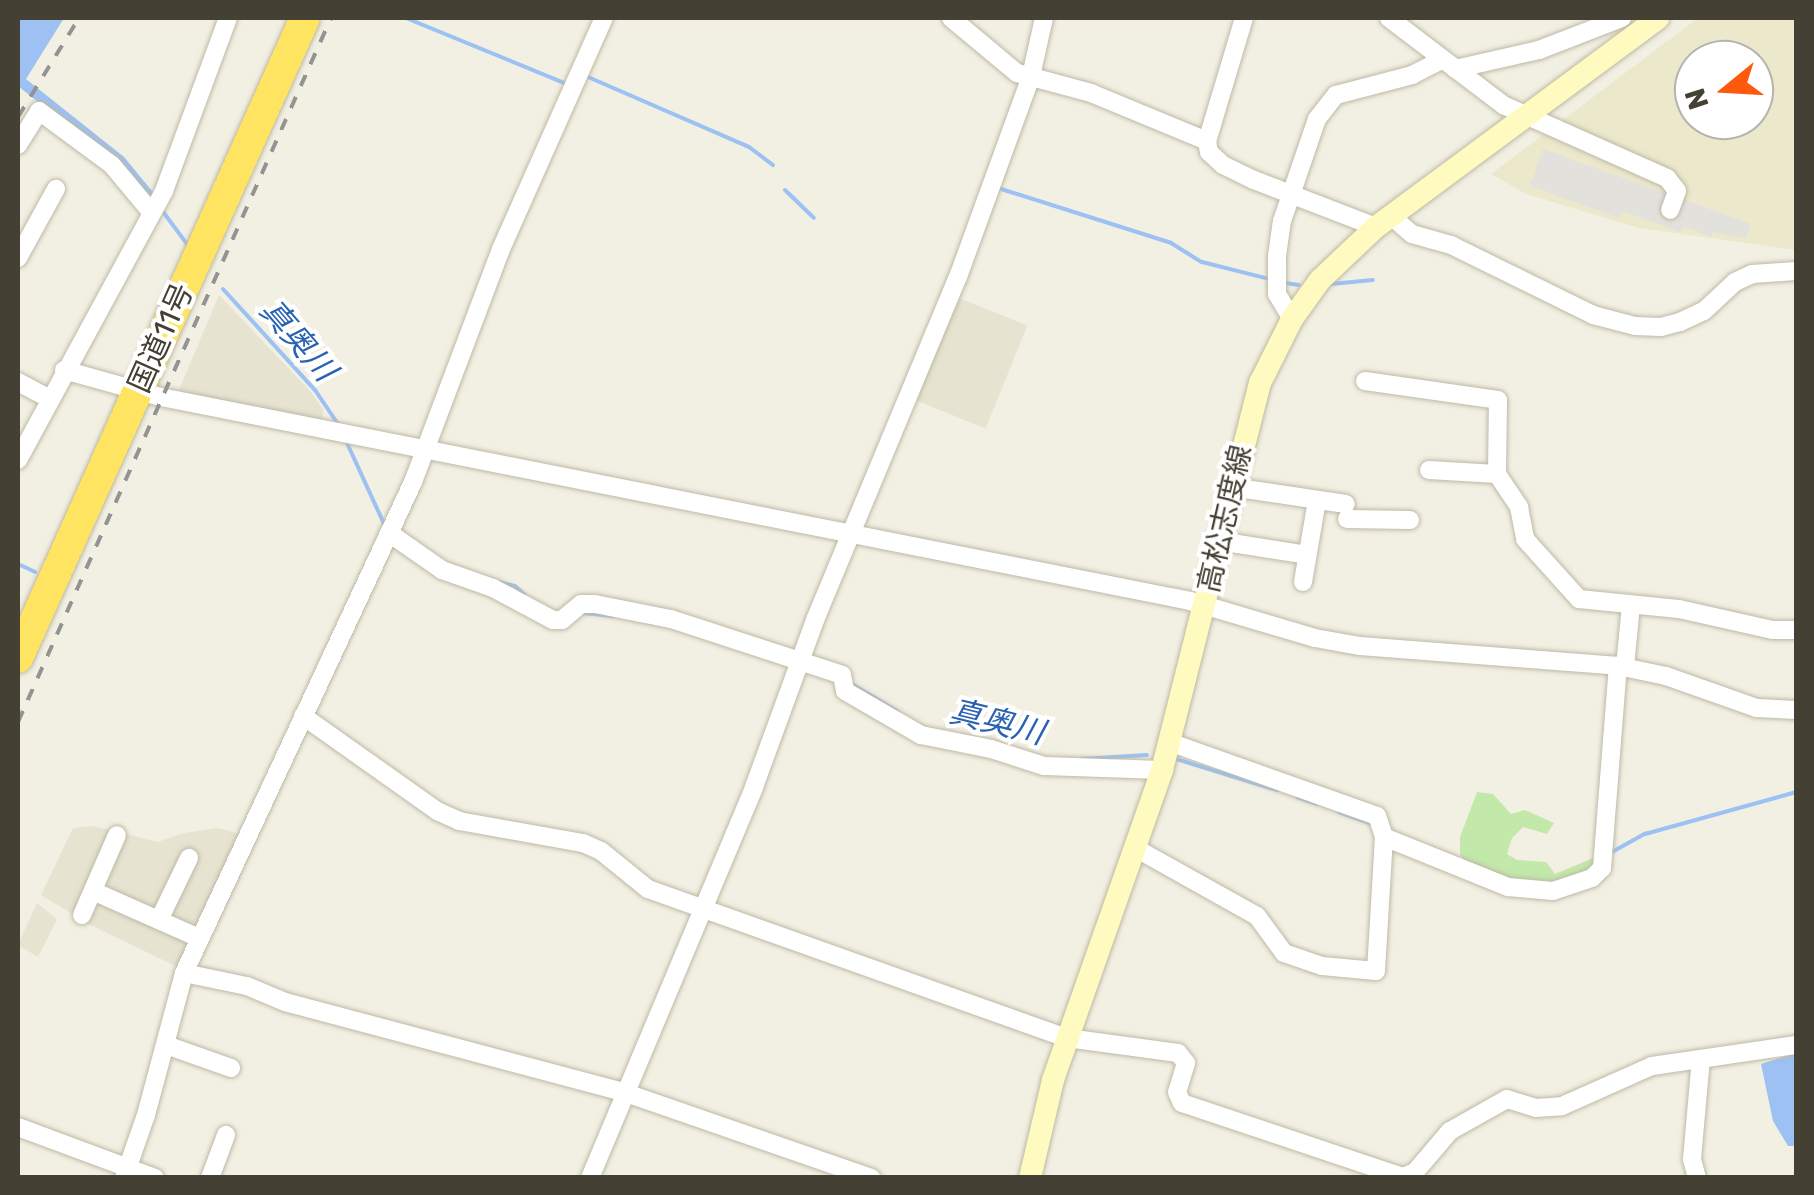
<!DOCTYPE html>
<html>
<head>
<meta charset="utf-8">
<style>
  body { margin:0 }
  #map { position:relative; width:1814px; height:1195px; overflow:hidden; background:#f2f0e3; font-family:Rubik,"Noto Sans JP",sans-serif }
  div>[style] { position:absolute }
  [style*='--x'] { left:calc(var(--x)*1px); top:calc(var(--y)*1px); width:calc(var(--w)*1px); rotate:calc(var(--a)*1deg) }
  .residential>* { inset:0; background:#e6e3d1; transform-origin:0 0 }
  .education>* { inset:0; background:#ece8cc }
  .green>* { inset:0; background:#c2e8aa }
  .parking>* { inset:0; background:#e2e1dc }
  .water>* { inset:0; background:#9cc1f2 }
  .stream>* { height:4px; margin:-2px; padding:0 2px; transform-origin:2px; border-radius:2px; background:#9cc1f2 }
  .roads { filter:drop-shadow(0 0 2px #beb9a5) drop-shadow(0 0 2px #beb9a5) }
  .street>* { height:18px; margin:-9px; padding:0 9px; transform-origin:9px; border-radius:9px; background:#fff }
  .secondary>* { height:22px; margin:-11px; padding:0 11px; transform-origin:11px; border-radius:11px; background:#fffac0 }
  .highway>* { height:30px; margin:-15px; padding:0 15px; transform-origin:15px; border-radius:15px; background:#ffe461 }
  .rail>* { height:4px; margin-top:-2px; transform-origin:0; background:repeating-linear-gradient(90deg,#939393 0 12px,transparent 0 24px) }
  span { translate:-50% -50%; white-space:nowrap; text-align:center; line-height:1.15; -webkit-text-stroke:8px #fff; paint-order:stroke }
  .street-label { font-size:30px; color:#444033 }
  .water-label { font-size:32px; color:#2a62b2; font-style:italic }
  .frame { position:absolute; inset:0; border:20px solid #444033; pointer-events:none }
  .north { position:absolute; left:1674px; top:40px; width:100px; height:100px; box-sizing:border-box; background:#fff; border:2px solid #b4b3ad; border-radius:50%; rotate:252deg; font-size:28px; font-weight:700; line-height:40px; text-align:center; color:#444033 }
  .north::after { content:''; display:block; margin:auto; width:35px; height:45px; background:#ff590d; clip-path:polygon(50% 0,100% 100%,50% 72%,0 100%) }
</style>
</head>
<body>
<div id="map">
  <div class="residential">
    <div style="clip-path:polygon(219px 295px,311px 392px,324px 411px,319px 425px,177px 395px)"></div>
    <div style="left:954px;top:296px;width:79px;height:111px;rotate:22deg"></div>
    <div style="clip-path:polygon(93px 826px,114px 831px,77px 917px,41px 895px,73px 828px)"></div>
    <div style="clip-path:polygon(218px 828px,240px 834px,199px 929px,100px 886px,122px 833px,158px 842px,184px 833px)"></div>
    <div style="clip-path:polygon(99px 898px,189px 939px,192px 947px,182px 969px,84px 922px)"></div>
    <div style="clip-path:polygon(37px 903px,57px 919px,38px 957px,18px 945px)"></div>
  </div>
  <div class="education">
    <div style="clip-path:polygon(evenodd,1698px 18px,1796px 18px,1796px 250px,1639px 228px,1526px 194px,1491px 174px,1698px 18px,1694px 60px,1754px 60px,1754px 120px,1694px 120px,1694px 60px)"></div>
  </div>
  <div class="green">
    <div style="clip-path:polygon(1477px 792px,1493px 794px,1511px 814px,1525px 810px,1554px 823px,1547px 834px,1523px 827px,1512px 838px,1507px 854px,1517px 860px,1546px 862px,1555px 874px,1593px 858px,1597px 867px,1551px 887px,1509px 884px,1469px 867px,1460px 854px,1460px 837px)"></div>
  </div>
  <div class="parking">
    <div style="clip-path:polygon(1543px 149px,1751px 224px,1746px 239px,1713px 232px,1711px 237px,1683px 226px,1680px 232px,1622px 211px,1619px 218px,1530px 186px)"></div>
  </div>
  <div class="water">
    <div style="clip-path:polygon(18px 18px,64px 18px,26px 79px,124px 157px,157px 197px,153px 206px,118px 166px,18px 86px)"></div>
    <div style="clip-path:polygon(1796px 1053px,1796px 1146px,1788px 1146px,1773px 1121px,1761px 1064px)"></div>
  </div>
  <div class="stream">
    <div style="--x:406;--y:18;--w:174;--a:22.3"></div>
    <div style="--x:588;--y:77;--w:176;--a:23.5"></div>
    <div style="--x:749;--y:147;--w:30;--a:37"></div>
    <div style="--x:998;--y:188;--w:182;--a:17.6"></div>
    <div style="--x:1171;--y:243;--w:36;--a:32"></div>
    <div style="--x:1202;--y:262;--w:69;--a:14.2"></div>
    <div style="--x:785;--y:190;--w:40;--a:44"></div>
    <div style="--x:161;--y:209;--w:44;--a:53.4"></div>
    <div style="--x:1285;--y:283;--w:14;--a:8"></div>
    <div style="--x:1331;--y:284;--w:42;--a:-5.4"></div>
    <div style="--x:223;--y:289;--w:137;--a:47.7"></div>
    <div style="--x:315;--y:390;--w:40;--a:56"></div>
    <div style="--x:347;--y:443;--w:89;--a:65.4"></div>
    <div style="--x:18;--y:564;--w:19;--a:25"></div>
    <div style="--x:498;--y:582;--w:17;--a:13"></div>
    <div style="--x:515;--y:586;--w:13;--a:42"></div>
    <div style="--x:583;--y:613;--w:30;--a:6"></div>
    <div style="--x:850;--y:683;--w:55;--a:30.8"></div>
    <div style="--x:1082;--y:759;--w:65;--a:-3.5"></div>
    <div style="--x:1176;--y:759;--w:106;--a:17.1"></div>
    <div style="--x:1297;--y:797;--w:21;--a:19"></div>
    <div style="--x:1339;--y:812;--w:35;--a:20"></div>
    <div style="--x:1612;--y:852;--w:38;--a:-29"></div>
    <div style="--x:1645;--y:834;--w:157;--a:-15.5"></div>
  </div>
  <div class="roads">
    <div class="street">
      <div style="--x:951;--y:18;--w:86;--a:39.8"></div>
      <div style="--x:1017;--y:73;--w:77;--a:15.1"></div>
      <div style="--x:1091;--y:93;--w:126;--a:22.5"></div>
      <div style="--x:1244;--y:18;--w:128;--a:106.7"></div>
      <div style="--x:1207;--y:141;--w:11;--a:80"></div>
      <div style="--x:1209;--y:152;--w:19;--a:43"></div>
      <div style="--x:1223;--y:165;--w:34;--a:26"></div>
      <div style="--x:1254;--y:180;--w:131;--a:21.1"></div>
      <div style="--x:1389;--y:18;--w:143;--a:37.3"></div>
      <div style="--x:1503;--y:105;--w:180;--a:24"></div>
      <div style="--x:1667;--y:178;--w:16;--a:52"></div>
      <div style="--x:1677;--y:191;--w:20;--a:110"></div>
      <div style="--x:1455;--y:69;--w:86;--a:-12.7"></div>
      <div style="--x:1539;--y:50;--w:89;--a:-21.1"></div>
      <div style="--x:18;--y:145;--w:40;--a:-58"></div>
      <div style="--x:39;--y:111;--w:91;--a:36.5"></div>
      <div style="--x:112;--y:165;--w:62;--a:50.2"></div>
      <div style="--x:1390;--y:215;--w:29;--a:41"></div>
      <div style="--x:1412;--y:234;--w:41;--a:15.8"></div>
      <div style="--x:1451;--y:245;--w:158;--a:26.2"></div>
      <div style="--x:1593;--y:315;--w:43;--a:14.7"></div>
      <div style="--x:1635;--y:326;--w:26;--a:2"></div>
      <div style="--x:1661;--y:327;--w:20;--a:-15"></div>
      <div style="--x:1680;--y:322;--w:26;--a:-25"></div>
      <div style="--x:1704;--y:311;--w:42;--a:-43.1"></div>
      <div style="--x:1735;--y:282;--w:19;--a:-25"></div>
      <div style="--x:1752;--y:274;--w:44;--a:-3.9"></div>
      <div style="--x:18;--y:258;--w:79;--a:-61.2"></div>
      <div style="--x:1292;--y:319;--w:29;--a:-121"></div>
      <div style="--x:1277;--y:294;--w:38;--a:-90"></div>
      <div style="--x:1277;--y:256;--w:35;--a:-82"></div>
      <div style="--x:1282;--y:221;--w:108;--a:-71.1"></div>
      <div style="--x:1317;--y:119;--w:31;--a:-52"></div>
      <div style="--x:1336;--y:95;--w:79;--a:-14.7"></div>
      <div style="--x:1412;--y:75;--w:33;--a:-27"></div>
      <div style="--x:64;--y:370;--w:101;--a:15.6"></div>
      <div style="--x:161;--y:397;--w:1049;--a:11.21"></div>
      <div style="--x:1190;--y:601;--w:130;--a:16.5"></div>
      <div style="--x:1315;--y:638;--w:46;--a:10.1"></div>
      <div style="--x:1360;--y:646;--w:259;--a:4.4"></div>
      <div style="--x:1618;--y:666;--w:49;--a:11.8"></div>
      <div style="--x:1666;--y:676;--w:96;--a:19.4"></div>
      <div style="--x:1757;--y:708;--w:39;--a:3"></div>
      <div style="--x:1365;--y:381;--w:134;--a:8.1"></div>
      <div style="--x:1498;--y:400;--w:74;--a:90.8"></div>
      <div style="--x:1497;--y:474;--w:40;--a:56"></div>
      <div style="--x:1519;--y:507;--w:33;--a:79"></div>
      <div style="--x:1525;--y:539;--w:81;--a:48"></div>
      <div style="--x:1579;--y:599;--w:100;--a:5.7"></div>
      <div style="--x:1679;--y:609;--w:96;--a:12.6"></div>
      <div style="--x:1773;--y:630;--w:23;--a:0"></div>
      <div style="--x:18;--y:382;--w:36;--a:28"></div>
      <div style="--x:18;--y:460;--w:306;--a:-61.5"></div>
      <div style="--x:164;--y:191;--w:184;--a:-69.7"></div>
      <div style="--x:1429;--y:470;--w:68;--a:3.4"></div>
      <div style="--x:1232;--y:487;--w:115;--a:8.5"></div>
      <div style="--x:1347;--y:519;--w:63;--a:0.9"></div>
      <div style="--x:389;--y:533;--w:65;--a:34.9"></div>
      <div style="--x:442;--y:570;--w:54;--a:19.4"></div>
      <div style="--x:493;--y:588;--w:68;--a:28.1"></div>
      <div style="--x:553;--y:620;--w:9;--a:0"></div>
      <div style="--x:562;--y:620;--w:25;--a:-40"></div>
      <div style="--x:581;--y:604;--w:14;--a:0"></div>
      <div style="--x:595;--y:604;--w:77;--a:11.2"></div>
      <div style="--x:671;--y:619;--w:180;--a:18.1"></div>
      <div style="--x:842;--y:675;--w:16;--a:79"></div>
      <div style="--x:845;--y:691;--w:88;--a:30.1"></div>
      <div style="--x:921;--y:735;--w:71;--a:11.3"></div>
      <div style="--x:991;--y:749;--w:56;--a:17.8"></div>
      <div style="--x:1044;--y:766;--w:118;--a:1.9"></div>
      <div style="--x:1219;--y:541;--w:89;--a:9"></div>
      <div style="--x:1303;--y:582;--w:83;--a:-80.3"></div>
      <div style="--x:1625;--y:667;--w:62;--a:-84.5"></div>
      <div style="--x:303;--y:716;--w:164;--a:35.3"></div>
      <div style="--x:437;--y:811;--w:24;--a:24"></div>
      <div style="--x:459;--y:821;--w:126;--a:10.1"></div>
      <div style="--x:583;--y:843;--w:20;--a:24"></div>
      <div style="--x:601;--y:851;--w:60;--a:39"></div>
      <div style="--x:648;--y:889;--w:445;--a:19.6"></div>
      <div style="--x:1067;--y:1038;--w:112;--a:7.7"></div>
      <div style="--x:1178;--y:1053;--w:13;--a:51"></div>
      <div style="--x:1186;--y:1063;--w:30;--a:107"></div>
      <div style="--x:1177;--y:1092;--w:12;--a:66"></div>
      <div style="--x:1182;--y:1103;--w:233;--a:18.5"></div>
      <div style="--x:1403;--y:1177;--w:13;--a:-23"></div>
      <div style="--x:1415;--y:1172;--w:54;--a:-49.5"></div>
      <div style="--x:1450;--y:1131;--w:65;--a:-29.3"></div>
      <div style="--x:1507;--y:1099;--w:30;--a:17"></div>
      <div style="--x:1536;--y:1108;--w:26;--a:-4"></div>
      <div style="--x:1562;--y:1106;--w:98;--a:-24"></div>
      <div style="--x:1652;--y:1066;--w:146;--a:-8.3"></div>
      <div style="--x:1384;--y:837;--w:134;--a:22"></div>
      <div style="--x:1508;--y:887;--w:45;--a:5.1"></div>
      <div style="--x:1553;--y:891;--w:41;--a:-18.4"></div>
      <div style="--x:1592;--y:878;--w:14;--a:-45"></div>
      <div style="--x:1602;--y:868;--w:203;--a:-85.5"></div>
      <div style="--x:1137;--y:849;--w:137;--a:29.2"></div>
      <div style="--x:1257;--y:916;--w:46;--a:53.9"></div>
      <div style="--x:1284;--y:953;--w:40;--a:18.9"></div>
      <div style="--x:1322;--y:966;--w:54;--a:5.3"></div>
      <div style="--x:1376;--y:971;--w:134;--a:-86.6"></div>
      <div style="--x:1384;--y:837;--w:22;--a:-108"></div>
      <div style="--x:1377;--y:816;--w:221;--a:-160.4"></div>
      <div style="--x:93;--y:891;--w:116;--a:23.9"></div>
      <div style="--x:82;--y:915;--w:87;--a:-66.4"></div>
      <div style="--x:159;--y:920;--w:69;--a:-64.2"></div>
      <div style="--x:184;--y:973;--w:64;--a:11.7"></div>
      <div style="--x:247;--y:986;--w:41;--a:22.8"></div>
      <div style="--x:285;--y:1002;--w:350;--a:14.9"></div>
      <div style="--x:623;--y:1092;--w:263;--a:19.1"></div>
      <div style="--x:166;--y:1045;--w:69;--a:19.5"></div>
      <div style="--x:18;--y:1127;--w:146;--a:20.4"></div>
      <div style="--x:124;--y:1178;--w:67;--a:-70.8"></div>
      <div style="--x:146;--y:1115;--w:147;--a:-75"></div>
      <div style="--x:184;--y:973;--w:542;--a:-65"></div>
      <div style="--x:413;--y:482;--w:249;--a:-69.3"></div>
      <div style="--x:501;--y:249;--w:253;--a:-66"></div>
      <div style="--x:210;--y:1178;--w:46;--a:-69.6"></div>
      <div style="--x:590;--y:1178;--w:424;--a:-67.2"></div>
      <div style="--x:754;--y:787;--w:178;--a:-69.9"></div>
      <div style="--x:815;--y:620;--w:372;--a:-67.4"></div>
      <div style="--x:958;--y:277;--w:214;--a:-70"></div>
      <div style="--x:1031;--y:76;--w:59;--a:-77.4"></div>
      <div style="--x:1697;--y:1178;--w:20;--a:-105"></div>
      <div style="--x:1692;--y:1159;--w:100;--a:-84.9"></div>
    </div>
    <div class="secondary">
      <div style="--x:1030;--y:1178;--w:101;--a:-76.8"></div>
      <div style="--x:1053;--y:1080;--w:329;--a:-70.6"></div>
      <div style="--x:1162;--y:770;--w:399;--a:-75.8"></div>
      <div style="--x:1260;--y:383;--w:72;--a:-63.4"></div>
      <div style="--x:1292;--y:319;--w:48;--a:-54.3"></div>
      <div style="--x:1320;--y:280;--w:77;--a:-43.4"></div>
      <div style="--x:1376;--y:227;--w:351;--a:-36.5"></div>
    </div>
    <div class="highway">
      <div style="--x:18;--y:658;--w:701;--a:-65.85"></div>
    </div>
  </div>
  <div class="rail">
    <div style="--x:18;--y:117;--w:116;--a:-58.4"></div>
    <div style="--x:18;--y:722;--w:770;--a:-66.03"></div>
  </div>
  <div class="street-label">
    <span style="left:161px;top:338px;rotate:-66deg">国道11号</span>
    <span style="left:1225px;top:519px;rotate:-77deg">高松志度線</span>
  </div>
  <div class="water-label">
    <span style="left:298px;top:340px;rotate:49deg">真奥川</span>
    <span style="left:997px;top:722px;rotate:14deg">真奥川</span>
  </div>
  <div class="frame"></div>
  <div class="north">N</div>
</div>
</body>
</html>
